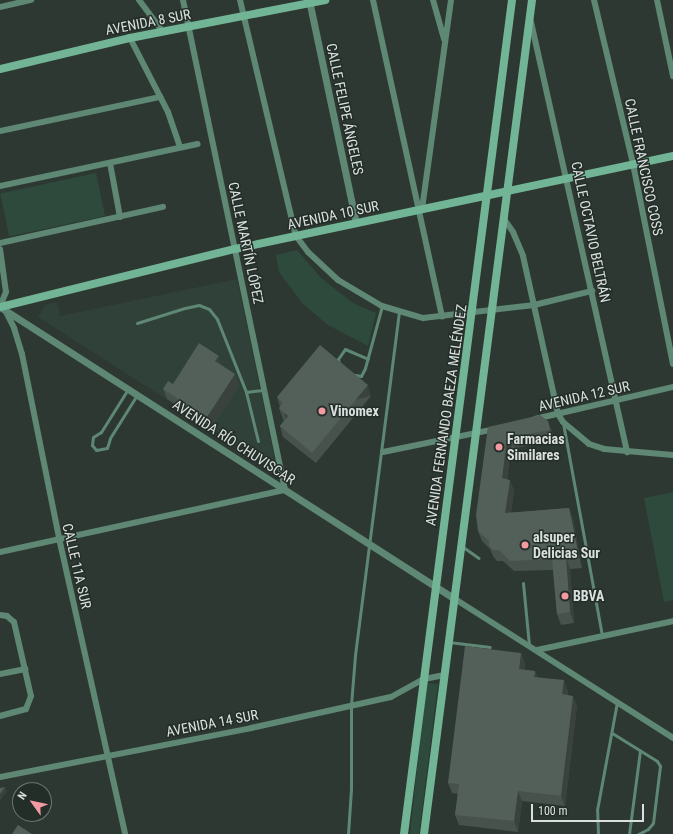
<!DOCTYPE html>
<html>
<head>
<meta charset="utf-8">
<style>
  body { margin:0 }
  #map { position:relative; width:673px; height:834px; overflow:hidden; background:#2d3833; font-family:"Roboto Condensed",sans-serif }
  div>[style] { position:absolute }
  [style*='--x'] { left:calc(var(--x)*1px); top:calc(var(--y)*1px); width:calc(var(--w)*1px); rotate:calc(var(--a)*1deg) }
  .built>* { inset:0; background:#2f4138 }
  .green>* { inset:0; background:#2d4a3d; transform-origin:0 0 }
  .service>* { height:3px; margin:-1.5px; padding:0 1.5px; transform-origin:1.5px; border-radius:1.5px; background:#5e8774 }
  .minor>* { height:6px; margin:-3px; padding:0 3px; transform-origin:3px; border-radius:3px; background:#5e8774 }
  .tertiary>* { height:7px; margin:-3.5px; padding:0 3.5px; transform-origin:3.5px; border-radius:3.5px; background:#5e8774 }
  .secondary>* { height:8px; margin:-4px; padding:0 4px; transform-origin:4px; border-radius:4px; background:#72b596 }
  .wall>* { inset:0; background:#47524d }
  .shaded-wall>* { inset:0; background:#3a423e; transform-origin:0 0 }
  .building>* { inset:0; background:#535f59 }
  .dots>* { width:11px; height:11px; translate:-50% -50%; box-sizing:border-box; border:2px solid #242e29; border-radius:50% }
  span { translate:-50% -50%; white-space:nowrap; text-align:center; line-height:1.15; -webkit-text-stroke:3px #242e29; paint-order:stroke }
  .street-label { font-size:14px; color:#dae0dd }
  .poi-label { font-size:14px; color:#dae0dd; font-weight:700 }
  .left { translate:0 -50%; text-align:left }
  .north { position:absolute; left:12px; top:782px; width:40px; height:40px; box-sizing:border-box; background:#242e29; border:1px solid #6d7571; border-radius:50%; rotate:303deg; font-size:11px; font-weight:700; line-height:16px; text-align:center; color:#dae0dd }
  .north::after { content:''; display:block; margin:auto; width:14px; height:18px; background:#f49aa3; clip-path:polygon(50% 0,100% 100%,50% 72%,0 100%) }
  .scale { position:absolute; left:531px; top:804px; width:113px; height:18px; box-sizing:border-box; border:2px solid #dae0dd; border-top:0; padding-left:5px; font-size:12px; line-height:14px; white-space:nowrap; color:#dae0dd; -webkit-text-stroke:3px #242e29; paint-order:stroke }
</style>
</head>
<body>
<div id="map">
  <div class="built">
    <div style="clip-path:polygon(237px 279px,277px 470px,38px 317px,45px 305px,57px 302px,60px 316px)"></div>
  </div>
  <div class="green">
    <div style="left:96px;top:173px;width:44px;height:98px;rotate:78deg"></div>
    <div style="clip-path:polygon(297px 250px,321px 278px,353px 303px,376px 313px,368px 346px,328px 325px,302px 303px,279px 272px,276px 255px)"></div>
    <div style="clip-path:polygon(673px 492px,673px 600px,664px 602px,644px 498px)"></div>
    <div style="clip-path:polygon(426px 683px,438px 684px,419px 834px,410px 834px)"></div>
  </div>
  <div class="service">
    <div style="--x:137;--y:323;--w:50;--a:-17.4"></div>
    <div style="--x:185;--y:308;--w:14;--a:-12"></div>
    <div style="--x:199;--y:305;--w:11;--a:22"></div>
    <div style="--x:209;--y:309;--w:13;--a:51"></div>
    <div style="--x:217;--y:319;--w:79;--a:68.3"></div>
    <div style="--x:339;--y:364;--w:5;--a:-101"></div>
    <div style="--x:338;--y:359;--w:12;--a:-55"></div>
    <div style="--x:345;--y:349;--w:25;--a:23"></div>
    <div style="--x:355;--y:375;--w:6;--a:9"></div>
    <div style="--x:361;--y:376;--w:9;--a:-63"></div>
    <div style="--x:365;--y:368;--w:64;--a:-74.7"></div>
    <div style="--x:128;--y:389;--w:51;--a:122.1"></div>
    <div style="--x:101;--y:432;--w:9;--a:148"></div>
    <div style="--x:93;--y:437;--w:8;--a:97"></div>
    <div style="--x:92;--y:445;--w:6;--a:51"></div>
    <div style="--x:96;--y:450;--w:11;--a:-10"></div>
    <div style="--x:107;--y:448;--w:10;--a:-73"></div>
    <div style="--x:110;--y:438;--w:51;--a:-57.9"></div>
    <div style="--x:563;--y:423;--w:217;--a:79.6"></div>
    <div style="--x:258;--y:441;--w:50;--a:-103.8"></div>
    <div style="--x:246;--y:392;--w:17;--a:-7"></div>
    <div style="--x:463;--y:547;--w:19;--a:35"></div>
    <div style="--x:523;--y:583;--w:62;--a:84.5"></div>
    <div style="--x:449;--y:642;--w:41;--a:7"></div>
    <div style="--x:612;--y:733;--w:53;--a:31.9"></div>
    <div style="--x:657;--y:761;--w:6;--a:59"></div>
    <div style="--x:660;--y:766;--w:57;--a:97"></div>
    <div style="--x:653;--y:823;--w:8;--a:130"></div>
    <div style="--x:648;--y:829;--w:11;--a:153"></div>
    <div style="--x:348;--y:834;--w:45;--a:-86.2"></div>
    <div style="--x:351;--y:789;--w:84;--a:-90"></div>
    <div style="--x:351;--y:705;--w:50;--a:-85.4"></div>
    <div style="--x:355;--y:655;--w:345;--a:-82.7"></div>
    <div style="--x:598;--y:834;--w:24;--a:-92"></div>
    <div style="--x:597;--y:810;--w:110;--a:-79.5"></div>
    <div style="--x:629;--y:834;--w:84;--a:-82.5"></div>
  </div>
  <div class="minor">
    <div style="--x:139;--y:0;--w:40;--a:53"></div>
    <div style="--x:240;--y:0;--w:243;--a:76.7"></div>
    <div style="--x:296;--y:236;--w:20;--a:53"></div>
    <div style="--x:308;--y:252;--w:41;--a:43"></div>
    <div style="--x:338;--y:280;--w:51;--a:30.6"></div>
    <div style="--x:382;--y:306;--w:43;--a:16.3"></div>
    <div style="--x:423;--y:318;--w:112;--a:-6.7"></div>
    <div style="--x:534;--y:305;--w:60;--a:-13.6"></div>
    <div style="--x:373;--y:0;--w:324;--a:77.7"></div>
    <div style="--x:433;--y:0;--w:41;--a:74.2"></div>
    <div style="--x:594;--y:0;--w:169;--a:76.6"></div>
    <div style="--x:633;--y:164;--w:204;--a:78.7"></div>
    <div style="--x:657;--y:0;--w:78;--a:78.1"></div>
    <div style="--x:0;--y:7;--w:32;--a:-13"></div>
    <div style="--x:531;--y:22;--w:441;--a:77.4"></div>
    <div style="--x:130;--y:38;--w:83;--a:62.8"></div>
    <div style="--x:168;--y:112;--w:37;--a:71"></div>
    <div style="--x:0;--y:131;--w:164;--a:-12"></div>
    <div style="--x:110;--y:163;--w:55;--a:79.5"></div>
    <div style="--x:0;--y:186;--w:202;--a:-12"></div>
    <div style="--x:422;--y:209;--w:211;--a:-82.1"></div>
    <div style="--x:504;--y:219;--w:16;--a:55"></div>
    <div style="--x:513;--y:232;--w:26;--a:67"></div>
    <div style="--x:523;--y:256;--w:162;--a:77.5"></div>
    <div style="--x:558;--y:414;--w:9;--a:58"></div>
    <div style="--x:563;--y:422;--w:34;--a:40"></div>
    <div style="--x:589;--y:444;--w:16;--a:18"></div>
    <div style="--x:604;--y:449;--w:69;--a:5"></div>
    <div style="--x:0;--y:243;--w:167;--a:-12.5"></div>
    <div style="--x:0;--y:249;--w:43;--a:82.1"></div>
    <div style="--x:6;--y:292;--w:15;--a:113"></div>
    <div style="--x:6;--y:312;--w:18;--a:63"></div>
    <div style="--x:14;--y:328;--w:27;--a:73"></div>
    <div style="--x:22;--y:354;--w:188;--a:78.6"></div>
    <div style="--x:59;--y:538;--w:303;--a:77.4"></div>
    <div style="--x:535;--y:419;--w:142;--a:-13.1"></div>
    <div style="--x:383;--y:452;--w:114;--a:-11.6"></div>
    <div style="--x:0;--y:552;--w:292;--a:-12.3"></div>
    <div style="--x:285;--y:490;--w:501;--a:-101.76"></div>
    <div style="--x:455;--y:599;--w:259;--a:32.5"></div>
    <div style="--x:0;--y:615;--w:7;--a:8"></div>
    <div style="--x:7;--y:616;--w:9;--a:41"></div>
    <div style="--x:14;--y:622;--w:76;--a:77.1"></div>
    <div style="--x:31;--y:696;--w:14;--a:111"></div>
    <div style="--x:26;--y:709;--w:27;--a:165"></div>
    <div style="--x:537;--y:650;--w:139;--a:-12"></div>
    <div style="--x:0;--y:674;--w:26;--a:-11"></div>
    <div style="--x:0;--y:777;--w:256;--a:-11"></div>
    <div style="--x:251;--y:728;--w:143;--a:-12.5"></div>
    <div style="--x:391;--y:697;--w:38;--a:-29"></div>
    <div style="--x:424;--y:679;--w:21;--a:-11"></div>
  </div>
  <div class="tertiary">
    <div style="--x:309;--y:0;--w:228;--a:78.1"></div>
    <div style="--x:0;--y:307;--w:541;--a:32.69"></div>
  </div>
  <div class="secondary">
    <div style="--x:0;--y:69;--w:134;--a:-13.4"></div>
    <div style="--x:130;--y:38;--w:199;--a:-11"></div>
    <div style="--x:0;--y:307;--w:242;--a:-13.9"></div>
    <div style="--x:235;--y:249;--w:448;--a:-12"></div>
    <div style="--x:404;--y:834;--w:841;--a:-82.62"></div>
    <div style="--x:424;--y:834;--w:841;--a:-82.62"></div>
  </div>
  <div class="wall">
    <div style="clip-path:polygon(222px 365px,239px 385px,211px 428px,167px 399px,163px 389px,173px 384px)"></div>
    <div style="clip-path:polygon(371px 396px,316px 463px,283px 437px,280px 426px,284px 420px,283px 419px,279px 408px,280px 407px,277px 397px)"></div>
    <div style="clip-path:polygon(548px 421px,552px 432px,554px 440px,511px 449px,507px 479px,514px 490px,511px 513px,569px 508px,573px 519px,582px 568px,570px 569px,574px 623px,561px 625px,557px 614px,553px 570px,514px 571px,503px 561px,497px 561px,493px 556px,490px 549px,482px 541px,478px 531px,488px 427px)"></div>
    <div style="clip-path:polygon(521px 653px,525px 664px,524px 670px,535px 671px,537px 677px,568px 691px,567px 695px,577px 706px,565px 806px,522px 801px,518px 832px,459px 825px,455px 815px,458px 794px,452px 793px,448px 783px)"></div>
  </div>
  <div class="shaded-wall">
    <div style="clip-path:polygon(219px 356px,222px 367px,215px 361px)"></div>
    <div style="clip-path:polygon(235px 374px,239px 385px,211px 428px,207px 417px)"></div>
    <div style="left:368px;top:385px;width:11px;height:88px;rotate:75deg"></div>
    <div style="clip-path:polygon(548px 421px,552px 432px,554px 440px,550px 430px)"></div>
    <div style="clip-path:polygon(507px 438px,511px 449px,505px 489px,502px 478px)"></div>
    <div style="clip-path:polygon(510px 480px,514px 490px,509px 524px,505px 513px)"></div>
    <div style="clip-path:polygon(569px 508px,573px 519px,582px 568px,579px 557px)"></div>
    <div style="clip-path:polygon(566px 558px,570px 569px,574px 623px,570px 612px)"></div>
    <div style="clip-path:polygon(521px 653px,525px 664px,523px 680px,519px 669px)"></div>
    <div style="clip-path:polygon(535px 671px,539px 682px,534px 677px)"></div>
    <div style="clip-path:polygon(564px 680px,568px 691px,566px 705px,562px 694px)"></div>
    <div style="clip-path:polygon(573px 696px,577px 706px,565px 806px,561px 796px)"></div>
    <div style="clip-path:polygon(5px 787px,7px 791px,0 801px,0 794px)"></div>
    <div style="clip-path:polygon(518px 791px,522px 801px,518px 832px,514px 821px)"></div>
  </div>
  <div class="building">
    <div style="clip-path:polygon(199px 343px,219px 356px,215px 361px,235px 374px,207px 417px,163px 389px,168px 381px,173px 384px)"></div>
    <div style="clip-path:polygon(320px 345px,368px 385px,312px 453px,280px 426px,288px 416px,279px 408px,283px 403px,277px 397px)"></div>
    <div style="clip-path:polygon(540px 415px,548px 421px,550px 430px,507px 438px,502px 478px,510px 480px,505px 513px,569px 508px,579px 557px,566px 558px,570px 612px,557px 614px,552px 559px,510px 561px,499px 550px,493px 550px,489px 546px,489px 541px,478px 531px,476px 515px,488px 427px)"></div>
    <div style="clip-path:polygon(465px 646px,521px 653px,519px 669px,535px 671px,534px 677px,564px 680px,562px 694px,573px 696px,561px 796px,518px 791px,514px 821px,455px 815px,459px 784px,448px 783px)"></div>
    <div style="clip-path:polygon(5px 787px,0 794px,0 788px)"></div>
    <div style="clip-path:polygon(18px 825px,32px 834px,12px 834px)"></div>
  </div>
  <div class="dots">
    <div style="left:322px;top:411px;background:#f49aa3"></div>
    <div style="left:499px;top:447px;background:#f49aa3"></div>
    <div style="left:525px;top:545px;background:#f49aa3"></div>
    <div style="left:565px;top:596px;background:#f49aa3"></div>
  </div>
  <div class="street-label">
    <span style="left:148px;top:22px;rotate:-11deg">AVENIDA 8 SUR</span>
    <span style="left:345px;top:109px;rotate:78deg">CALLE FELIPE ÁNGELES</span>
    <span style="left:644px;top:167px;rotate:78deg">CALLE FRANCISCO COSS</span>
    <span style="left:333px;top:215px;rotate:-12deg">AVENIDA 10 SUR</span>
    <span style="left:591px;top:232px;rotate:78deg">CALLE OCTAVIO BELTRÁN</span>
    <span style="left:246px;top:243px;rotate:78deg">CALLE MARTÍN LÓPEZ</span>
    <span style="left:584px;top:396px;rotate:-13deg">AVENIDA 12 SUR</span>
    <span style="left:446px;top:415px;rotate:-82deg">AVENIDA FERNANDO BAEZA MELÉNDEZ</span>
    <span style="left:234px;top:442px;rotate:33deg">AVENIDA RÍO CHUVISCAR</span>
    <span style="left:77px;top:566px;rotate:77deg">CALLE 11A SUR</span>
    <span style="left:212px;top:723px;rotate:-11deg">AVENIDA 14 SUR</span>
  </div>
  <div class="poi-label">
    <span class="left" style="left:330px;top:411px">Vinomex</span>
    <span class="left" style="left:507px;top:447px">Farmacias<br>Similares</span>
    <span class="left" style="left:533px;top:545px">alsuper<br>Delicias Sur</span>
    <span class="left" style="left:573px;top:596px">BBVA</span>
  </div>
  <div class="north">N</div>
  <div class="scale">100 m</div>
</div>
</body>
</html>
